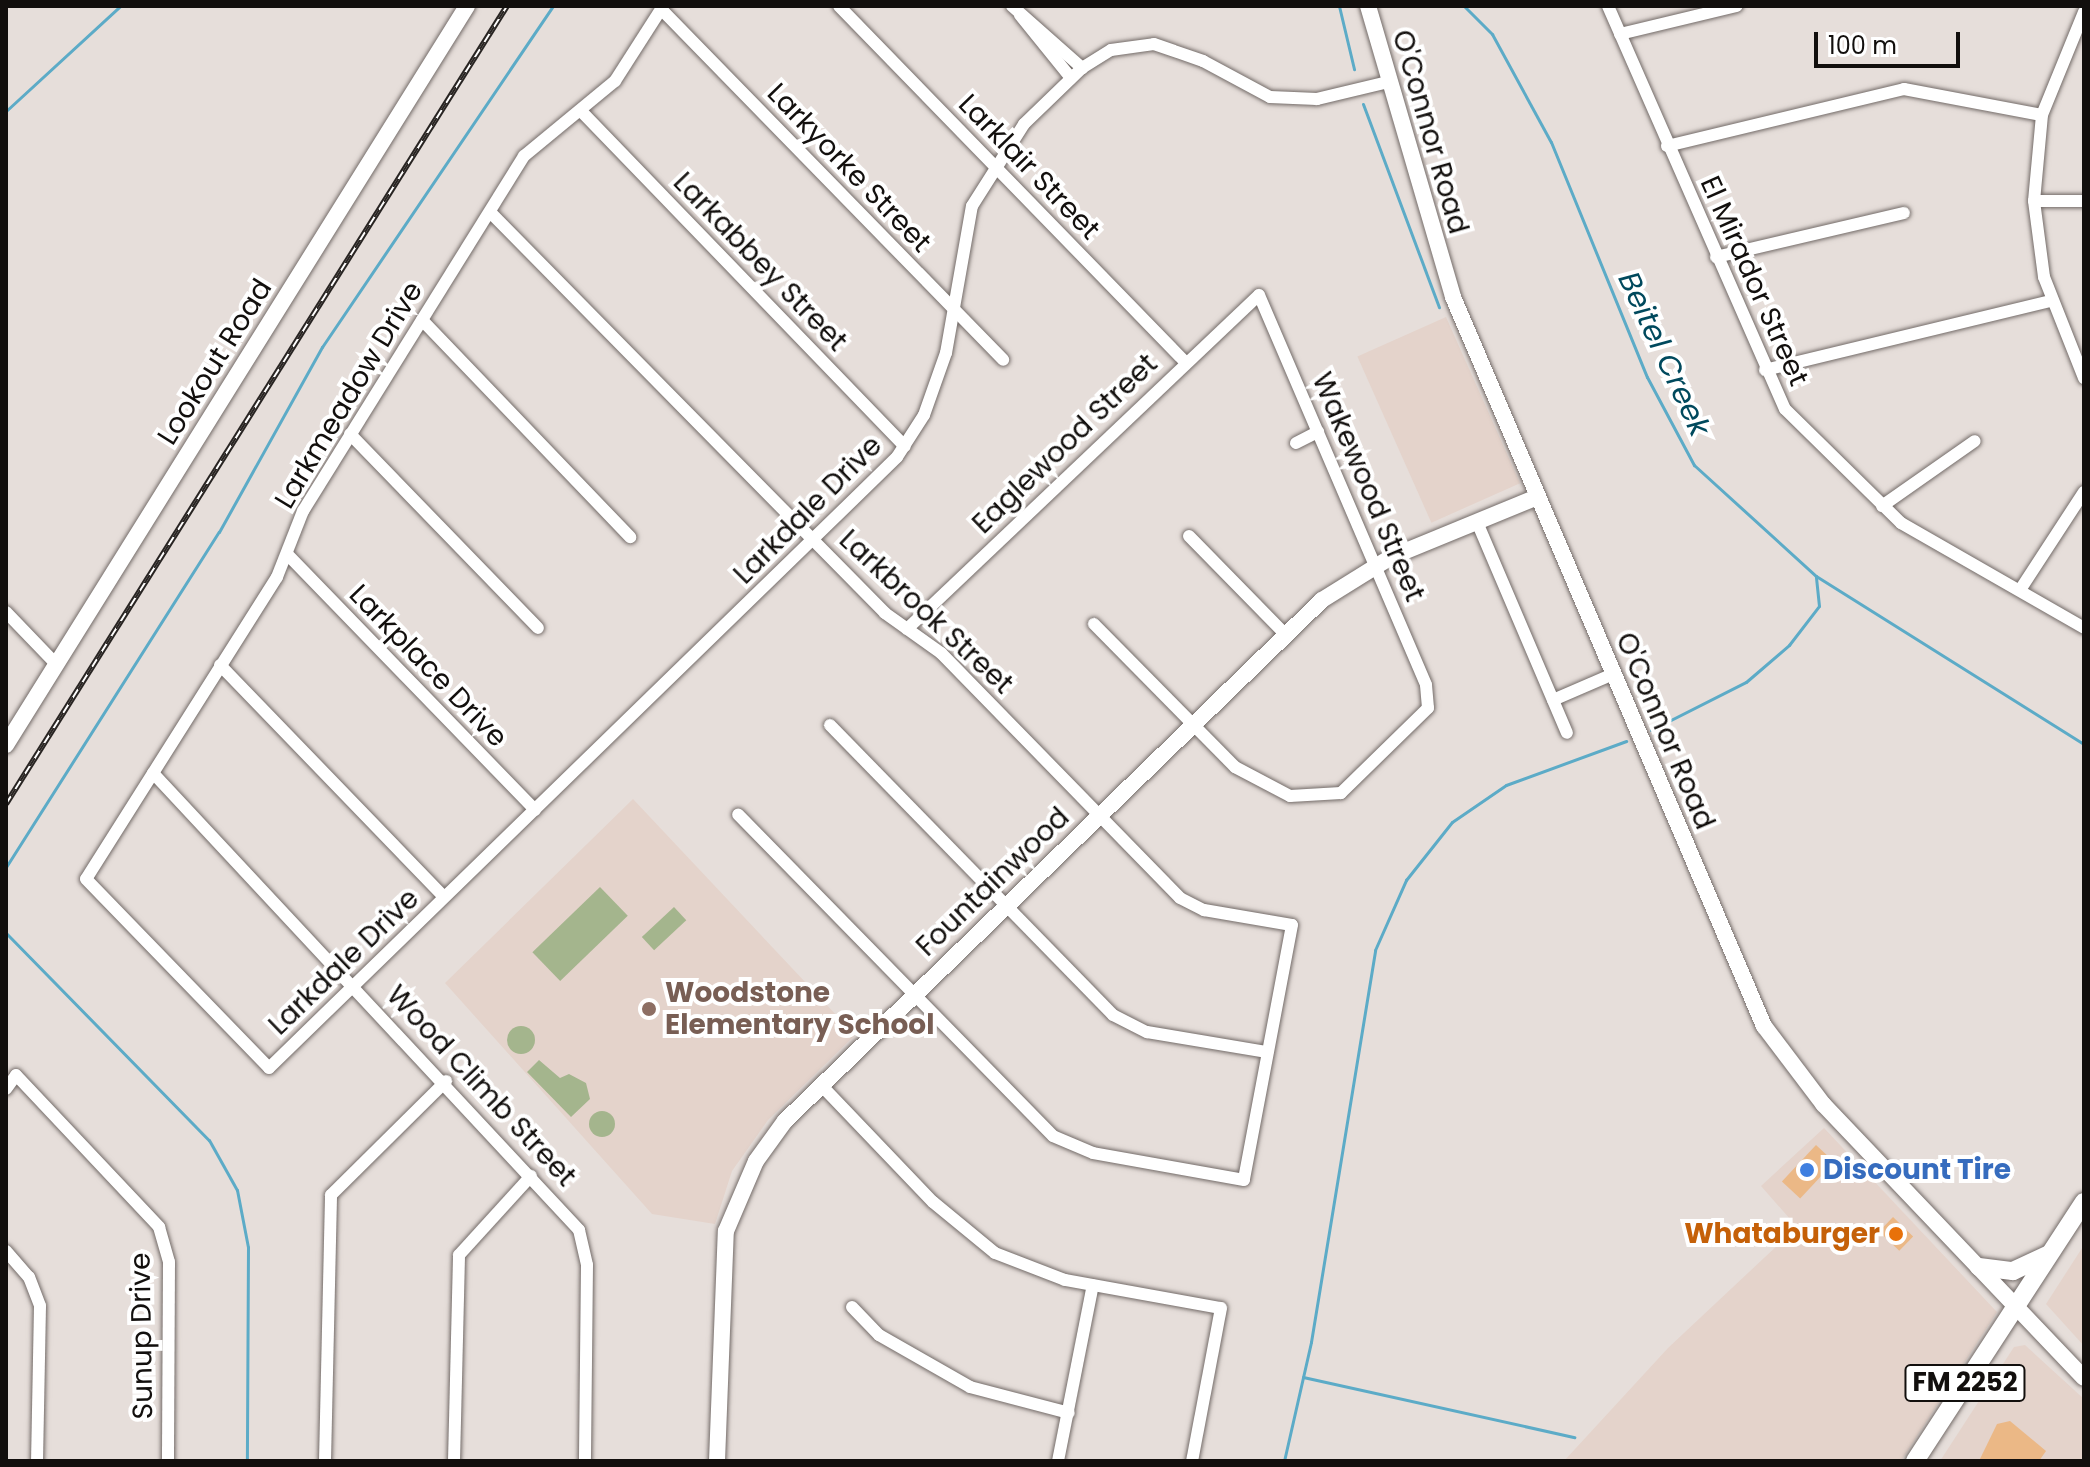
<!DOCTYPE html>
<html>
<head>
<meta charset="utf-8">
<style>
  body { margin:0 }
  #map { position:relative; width:2090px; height:1467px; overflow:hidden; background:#e6deda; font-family:Poppins,sans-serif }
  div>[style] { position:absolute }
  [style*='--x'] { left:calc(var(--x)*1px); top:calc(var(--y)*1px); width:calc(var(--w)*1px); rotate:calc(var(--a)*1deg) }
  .built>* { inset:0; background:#e4d3cb; transform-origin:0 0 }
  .green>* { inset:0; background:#a4b58d; transform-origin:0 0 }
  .round { border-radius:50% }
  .stream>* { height:3px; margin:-1.5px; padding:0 1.5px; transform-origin:1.5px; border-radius:1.5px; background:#5cabc7 }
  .building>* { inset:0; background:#ebb886; transform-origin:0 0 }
  .roads { filter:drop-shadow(0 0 2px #736b68) drop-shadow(0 0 2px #736b68) }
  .street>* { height:12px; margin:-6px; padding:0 6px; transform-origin:6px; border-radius:6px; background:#fff }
  .secondary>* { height:16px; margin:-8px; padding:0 8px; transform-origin:8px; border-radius:8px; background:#fff }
  .primary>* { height:18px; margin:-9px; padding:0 9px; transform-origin:9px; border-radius:9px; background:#fff }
  .rail>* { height:6px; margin-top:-3px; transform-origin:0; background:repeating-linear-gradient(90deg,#fff 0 9px,#282422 0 18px); box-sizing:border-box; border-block:2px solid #282422 }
  .dots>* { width:22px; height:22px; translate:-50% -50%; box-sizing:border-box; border:4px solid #fff; border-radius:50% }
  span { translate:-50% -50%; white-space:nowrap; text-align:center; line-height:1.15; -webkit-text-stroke:8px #fff; paint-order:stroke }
  .shield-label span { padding:2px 6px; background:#fff; border:2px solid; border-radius:6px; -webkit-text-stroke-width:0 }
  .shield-label { font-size:26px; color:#120f0d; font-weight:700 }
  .street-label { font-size:28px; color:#120f0d }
  .education-label { font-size:28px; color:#785e54; font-weight:700 }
  .left { translate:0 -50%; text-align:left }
  .shop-label { font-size:28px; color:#366cbe; font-weight:700 }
  .food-label { font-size:28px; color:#c56008; font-weight:700 }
  .right { translate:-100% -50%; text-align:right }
  .water-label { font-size:30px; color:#00495d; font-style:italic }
  .frame { position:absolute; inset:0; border:8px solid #120f0d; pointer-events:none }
  .scale { position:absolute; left:1814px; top:32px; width:146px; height:36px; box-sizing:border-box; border:4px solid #120f0d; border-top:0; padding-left:10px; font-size:24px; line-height:28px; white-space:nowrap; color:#120f0d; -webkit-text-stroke:6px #fff; paint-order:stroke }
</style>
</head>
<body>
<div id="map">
  <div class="built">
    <div style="left:1446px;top:317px;width:182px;height:97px;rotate:66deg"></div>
    <div style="clip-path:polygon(633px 799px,855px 1035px,768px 1120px,732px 1171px,715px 1224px,652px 1214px,445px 983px)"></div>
    <div style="clip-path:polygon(1824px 1128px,1997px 1312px,1901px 1461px,1564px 1461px,1668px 1348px,1797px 1227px,1761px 1186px)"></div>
    <div style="clip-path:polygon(2084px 1245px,2084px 1346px,2046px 1304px)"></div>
    <div style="clip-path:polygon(2025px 1345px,2084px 1399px,2084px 1461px,1940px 1461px,2014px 1347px)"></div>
  </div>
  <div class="green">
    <div style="left:600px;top:887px;width:40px;height:94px;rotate:46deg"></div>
    <div style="left:674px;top:907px;width:18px;height:44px;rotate:47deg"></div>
    <div class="round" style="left:507px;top:1026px;width:28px;height:28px"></div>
    <div style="clip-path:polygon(539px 1060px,560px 1078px,569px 1074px,586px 1083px,590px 1099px,571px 1117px,527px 1072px)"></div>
    <div class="round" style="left:589px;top:1111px;width:26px;height:26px"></div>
  </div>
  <div class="stream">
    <div style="--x:1339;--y:6;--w:65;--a:76.6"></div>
    <div style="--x:1464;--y:6;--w:40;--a:45"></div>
    <div style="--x:1492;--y:34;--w:123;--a:61.4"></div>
    <div style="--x:1551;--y:142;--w:254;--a:67.8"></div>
    <div style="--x:1647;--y:377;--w:100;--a:61.9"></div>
    <div style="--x:1694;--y:465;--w:165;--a:42.3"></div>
    <div style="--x:1816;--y:576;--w:316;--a:32.1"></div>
    <div style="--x:1363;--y:104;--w:217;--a:69.5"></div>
    <div style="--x:6;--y:111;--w:155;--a:-42.6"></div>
    <div style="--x:1651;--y:730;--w:106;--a:-26.8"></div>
    <div style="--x:1746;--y:682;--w:57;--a:-40.7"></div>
    <div style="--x:1789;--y:645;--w:49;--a:-52.4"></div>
    <div style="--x:1819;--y:606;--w:30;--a:-96"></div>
    <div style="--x:6;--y:867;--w:397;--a:-57.6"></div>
    <div style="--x:219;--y:532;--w:212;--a:-60.9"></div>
    <div style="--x:322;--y:347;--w:412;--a:-55.9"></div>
    <div style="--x:6;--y:933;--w:290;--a:45.6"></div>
    <div style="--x:209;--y:1140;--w:57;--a:60.8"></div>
    <div style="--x:237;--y:1190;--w:58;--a:79.1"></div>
    <div style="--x:248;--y:1247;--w:214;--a:90.3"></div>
    <div style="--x:1303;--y:1377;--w:278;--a:12.5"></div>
    <div style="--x:1284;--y:1461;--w:122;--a:-77.2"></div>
    <div style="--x:1311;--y:1342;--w:397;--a:-80.7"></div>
    <div style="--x:1375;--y:950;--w:77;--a:-66.1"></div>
    <div style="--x:1406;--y:880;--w:74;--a:-51.6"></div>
    <div style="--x:1452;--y:822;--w:65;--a:-34.4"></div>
    <div style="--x:1506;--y:785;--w:128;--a:-20.1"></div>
  </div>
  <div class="building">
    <div style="left:1816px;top:1145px;width:25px;height:50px;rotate:43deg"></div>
    <div style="left:1893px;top:1217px;width:28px;height:20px;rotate:44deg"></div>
    <div style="clip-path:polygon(2010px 1421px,2046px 1451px,2039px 1461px,1979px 1461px,1997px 1424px)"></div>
  </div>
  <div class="roads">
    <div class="street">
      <div style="--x:663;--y:6;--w:89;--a:122.6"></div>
      <div style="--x:615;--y:81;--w:118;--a:140.5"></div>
      <div style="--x:524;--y:156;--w:418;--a:121.9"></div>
      <div style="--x:303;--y:511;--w:71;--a:111.5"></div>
      <div style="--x:277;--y:577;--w:357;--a:122.3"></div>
      <div style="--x:86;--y:879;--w:263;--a:45.9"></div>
      <div style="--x:269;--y:1068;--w:876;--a:-44.21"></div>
      <div style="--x:897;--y:457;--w:50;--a:-57.3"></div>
      <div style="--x:924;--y:415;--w:66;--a:-70.5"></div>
      <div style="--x:946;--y:353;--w:149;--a:-80"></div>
      <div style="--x:972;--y:206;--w:97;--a:-57.6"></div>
      <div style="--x:1024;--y:124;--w:81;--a:-44"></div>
      <div style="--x:1082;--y:68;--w:34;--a:-32"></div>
      <div style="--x:1111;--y:50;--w:43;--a:-7.9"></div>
      <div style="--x:1154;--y:44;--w:52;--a:19.1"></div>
      <div style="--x:1203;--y:61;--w:76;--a:28.2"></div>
      <div style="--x:1270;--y:97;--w:47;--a:2.4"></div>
      <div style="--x:1317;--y:99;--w:73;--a:-13.5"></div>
      <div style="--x:839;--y:6;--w:496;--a:45.8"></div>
      <div style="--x:1012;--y:6;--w:94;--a:41.5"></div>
      <div style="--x:1608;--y:6;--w:440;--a:66.3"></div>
      <div style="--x:1785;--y:409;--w:163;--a:44.5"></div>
      <div style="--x:1901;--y:523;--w:211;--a:29.8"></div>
      <div style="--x:661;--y:9;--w:490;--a:45.7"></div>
      <div style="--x:2084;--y:12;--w:111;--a:112.2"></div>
      <div style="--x:2042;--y:115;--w:86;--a:95.3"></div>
      <div style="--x:2034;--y:201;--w:77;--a:82.5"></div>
      <div style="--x:2044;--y:277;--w:109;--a:68.4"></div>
      <div style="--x:1020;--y:15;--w:81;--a:51"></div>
      <div style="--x:1620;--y:34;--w:120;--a:-13.5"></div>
      <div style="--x:581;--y:111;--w:466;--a:46"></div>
      <div style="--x:1667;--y:146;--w:244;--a:-13.5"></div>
      <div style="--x:1904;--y:89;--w:140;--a:10.7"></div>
      <div style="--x:2034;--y:201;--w:50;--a:0"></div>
      <div style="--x:490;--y:212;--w:563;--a:45.43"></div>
      <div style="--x:885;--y:613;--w:69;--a:35.5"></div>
      <div style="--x:941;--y:653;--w:342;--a:45.7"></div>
      <div style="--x:1180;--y:898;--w:27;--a:27"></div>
      <div style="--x:1204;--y:910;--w:89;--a:9.7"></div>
      <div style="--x:1292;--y:925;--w:259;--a:100.7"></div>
      <div style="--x:1244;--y:1180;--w:153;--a:-169.9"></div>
      <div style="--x:1093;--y:1153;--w:43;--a:-157"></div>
      <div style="--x:1053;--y:1136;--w:450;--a:-134.4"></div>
      <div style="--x:1716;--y:257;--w:193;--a:-13.2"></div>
      <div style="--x:422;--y:320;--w:301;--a:46.2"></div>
      <div style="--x:1765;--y:370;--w:294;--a:-13.6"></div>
      <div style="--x:350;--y:434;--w:270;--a:45.9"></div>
      <div style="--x:1296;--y:443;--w:25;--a:-27"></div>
      <div style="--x:1882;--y:506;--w:113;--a:-35"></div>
      <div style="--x:1477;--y:522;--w:229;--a:66.9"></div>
      <div style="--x:1189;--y:536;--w:137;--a:45.6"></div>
      <div style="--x:288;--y:555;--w:355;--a:45.9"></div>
      <div style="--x:2020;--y:590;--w:117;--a:-56.9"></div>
      <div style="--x:6;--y:612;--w:74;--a:46.1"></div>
      <div style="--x:907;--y:629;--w:485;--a:-43.5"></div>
      <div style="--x:1259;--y:295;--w:424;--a:66.8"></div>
      <div style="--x:1426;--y:685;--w:23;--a:85"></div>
      <div style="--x:1428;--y:708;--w:122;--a:135.7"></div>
      <div style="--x:1341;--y:793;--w:51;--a:176.6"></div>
      <div style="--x:1290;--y:796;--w:62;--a:-152.2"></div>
      <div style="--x:1235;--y:767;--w:201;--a:-134.6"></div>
      <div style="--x:220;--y:665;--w:322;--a:46"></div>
      <div style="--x:1553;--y:700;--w:65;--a:-23.4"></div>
      <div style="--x:830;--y:725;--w:405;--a:45.7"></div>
      <div style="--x:1113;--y:1015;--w:38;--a:27"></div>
      <div style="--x:1147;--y:1032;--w:122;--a:9.5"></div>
      <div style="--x:153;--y:773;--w:625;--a:47.01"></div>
      <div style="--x:579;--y:1230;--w:36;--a:77"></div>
      <div style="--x:587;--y:1265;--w:196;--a:90.6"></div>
      <div style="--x:821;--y:1085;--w:162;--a:46.3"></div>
      <div style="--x:933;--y:1202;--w:80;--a:39.4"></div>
      <div style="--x:995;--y:1253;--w:75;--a:21.1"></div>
      <div style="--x:1065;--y:1280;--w:158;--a:10.2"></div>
      <div style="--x:1221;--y:1308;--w:156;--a:100.7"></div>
      <div style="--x:6;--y:1089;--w:17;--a:-54"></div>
      <div style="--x:16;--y:1075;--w:209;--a:46.7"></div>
      <div style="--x:159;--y:1227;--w:36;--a:74"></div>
      <div style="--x:169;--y:1262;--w:199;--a:90.3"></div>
      <div style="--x:6;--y:1251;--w:35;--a:49"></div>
      <div style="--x:29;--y:1277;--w:31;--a:69"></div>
      <div style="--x:40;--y:1306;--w:155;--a:91.1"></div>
      <div style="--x:852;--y:1307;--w:39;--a:46"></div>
      <div style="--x:879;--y:1335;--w:105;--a:29.7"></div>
      <div style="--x:970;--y:1387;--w:102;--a:14.7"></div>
      <div style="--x:325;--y:1461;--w:266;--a:-88.7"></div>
      <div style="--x:331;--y:1195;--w:162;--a:-44.7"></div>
      <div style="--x:454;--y:1461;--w:206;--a:-88.6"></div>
      <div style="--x:459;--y:1255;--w:107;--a:-47.7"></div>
      <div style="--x:1058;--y:1461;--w:179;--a:-78.8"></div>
    </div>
    <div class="secondary">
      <div style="--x:1368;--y:6;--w:303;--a:73.7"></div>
      <div style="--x:1453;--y:297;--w:793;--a:66.9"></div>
      <div style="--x:1764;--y:1026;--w:98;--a:52.9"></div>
      <div style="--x:1823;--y:1104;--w:378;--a:46.4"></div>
      <div style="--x:6;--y:745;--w:871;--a:-58.04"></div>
      <div style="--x:717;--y:1461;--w:230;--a:-87.8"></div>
      <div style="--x:726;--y:1231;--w:76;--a:-66.8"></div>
      <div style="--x:756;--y:1161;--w:49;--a:-54.1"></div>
      <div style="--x:785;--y:1121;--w:748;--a:-44.13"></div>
      <div style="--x:1322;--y:600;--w:81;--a:-31.9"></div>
      <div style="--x:1391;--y:557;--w:158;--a:-22.3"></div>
    </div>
    <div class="primary">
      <div style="--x:1979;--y:1267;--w:34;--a:7"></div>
      <div style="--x:2013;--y:1271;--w:38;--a:-25"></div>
      <div style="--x:1915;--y:1461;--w:309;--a:-56.9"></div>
    </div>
  </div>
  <div class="rail">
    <div style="--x:6;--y:804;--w:942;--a:-57.88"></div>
  </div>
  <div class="dots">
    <div style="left:649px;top:1009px;background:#8d6e63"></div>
    <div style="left:1807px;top:1170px;background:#3f7fe0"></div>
    <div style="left:1896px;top:1234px;background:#e8710a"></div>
  </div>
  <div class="shield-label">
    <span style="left:1965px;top:1383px">FM 2252</span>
  </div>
  <div class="street-label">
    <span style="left:1430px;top:132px;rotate:74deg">O'Connor Road</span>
    <span style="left:1029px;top:167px;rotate:46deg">Larklair Street</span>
    <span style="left:849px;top:168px;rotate:46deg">Larkyorke Street</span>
    <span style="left:760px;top:262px;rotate:46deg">Larkabbey Street</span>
    <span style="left:1754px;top:281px;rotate:66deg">El Mirador Street</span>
    <span style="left:215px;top:362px;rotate:-58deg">Lookout Road</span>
    <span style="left:349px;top:395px;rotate:-59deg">Larkmeadow Drive</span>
    <span style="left:1065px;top:444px;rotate:-44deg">Eaglewood Street</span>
    <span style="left:1368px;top:487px;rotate:67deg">Wakewood Street</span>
    <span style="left:808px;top:510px;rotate:-45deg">Larkdale Drive</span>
    <span style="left:926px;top:612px;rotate:43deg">Larkbrook Street</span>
    <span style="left:428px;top:666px;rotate:46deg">Larkplace Drive</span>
    <span style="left:1665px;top:731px;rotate:67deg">O'Connor Road</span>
    <span style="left:993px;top:882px;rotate:-44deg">Fountainwood</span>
    <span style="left:344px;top:962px;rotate:-44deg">Larkdale Drive</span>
    <span style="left:481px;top:1086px;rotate:47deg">Wood Climb Street</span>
    <span style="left:142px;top:1336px;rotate:-91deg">Sunup Drive</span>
  </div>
  <div class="education-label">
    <span class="left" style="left:665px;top:1009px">Woodstone<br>Elementary School</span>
  </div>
  <div class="shop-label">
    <span class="left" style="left:1823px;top:1170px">Discount Tire</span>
  </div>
  <div class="food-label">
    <span class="right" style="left:1880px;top:1234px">Whataburger</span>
  </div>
  <div class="water-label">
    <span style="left:1664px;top:354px;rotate:65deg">Beitel Creek</span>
  </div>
  <div class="frame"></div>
  <div class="scale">100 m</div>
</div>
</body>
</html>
